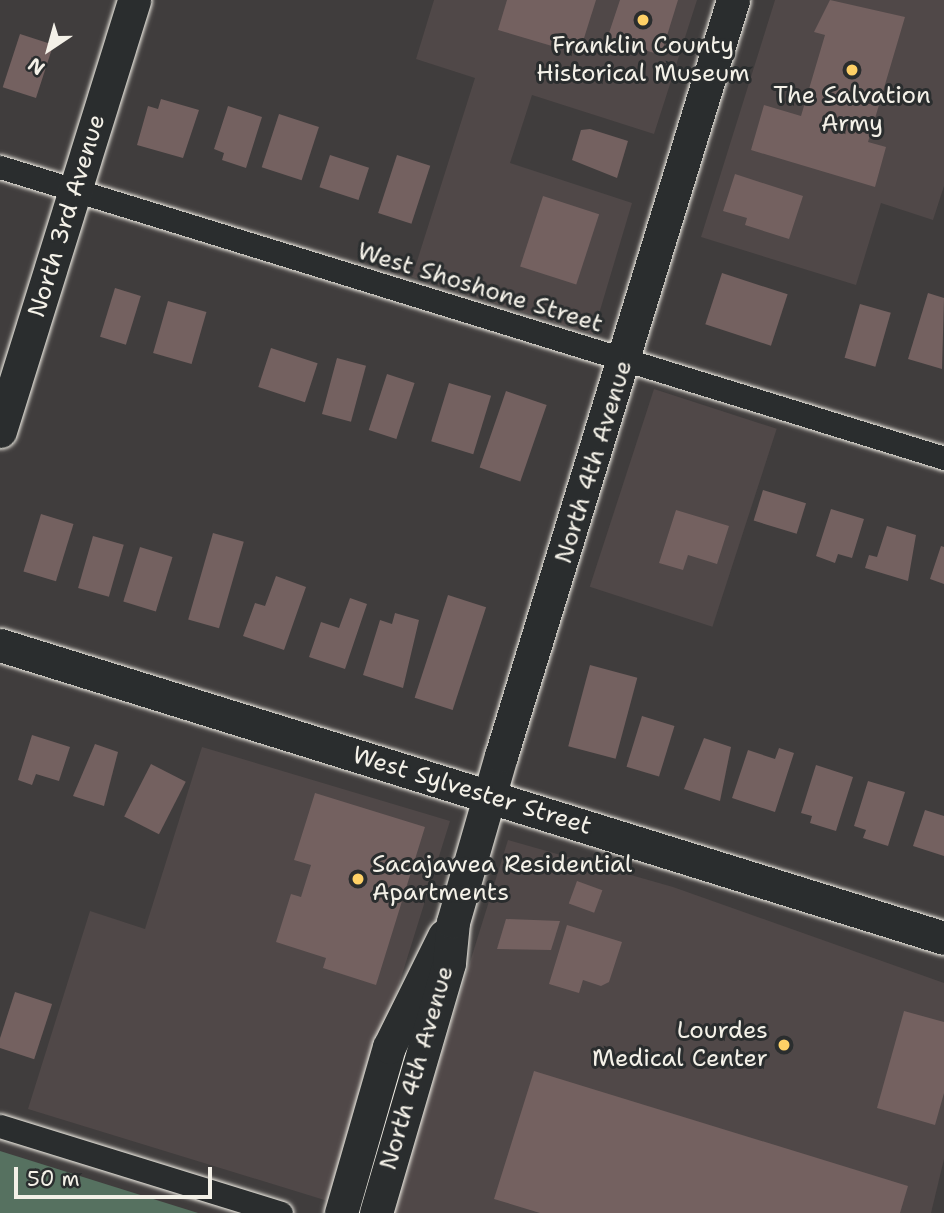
<!DOCTYPE html>
<html>
<head>
<meta charset="utf-8">
<style>
  body { margin:0 }
  #map { position:relative; width:944px; height:1213px; overflow:hidden; background:#403d3d; font-family:"Shantell Sans",sans-serif }
  div>[style] { position:absolute }
  [style*='--x'] { left:calc(var(--x)*1px); top:calc(var(--y)*1px); width:calc(var(--w)*1px); rotate:calc(var(--a)*1deg) }
  .built>* { inset:0; background:#504848; transform-origin:0 0 }
  .green>* { inset:0; background:#567160 }
  .building>* { inset:0; background:#746160; transform-origin:0 0 }
  .roads { filter:drop-shadow(0 0 2px #f4f1e8) drop-shadow(0 0 2px #f4f1e8) }
  .street>* { height:23px; margin:-11.5px; padding:0 11.5px; transform-origin:11.5px; border-radius:11.5px; background:#2a2d2e }
  .secondary>* { height:33px; margin:-16.5px; padding:0 16.5px; transform-origin:16.5px; border-radius:16.5px; background:#2a2d2e }
  .dots>* { width:19px; height:19px; translate:-50% -50%; box-sizing:border-box; border:4px solid #2a2d2e; border-radius:50% }
  span { translate:-50% -50%; white-space:nowrap; text-align:center; line-height:1.15; -webkit-text-stroke:6px #2a2d2e; paint-order:stroke }
  .poi-label { font-size:24px; color:#f4f1e8 }
  .left { translate:0 -50%; text-align:left }
  .right { translate:-100% -50%; text-align:right }
  .street-label { font-size:24px; color:#f4f1e8 }
  .north { position:absolute; left:14px; top:14px; width:70px; height:70px; -webkit-text-stroke:5px #2a2d2e; paint-order:stroke; rotate:216deg; font-size:19px; font-weight:700; line-height:28px; text-align:center; color:#f4f1e8 }
  .north::after { content:''; display:block; margin:auto; width:24px; height:32px; background:#f4f1e8; clip-path:polygon(50% 0,100% 100%,50% 72%,0 100%) }
  .scale { position:absolute; left:14px; top:1167px; width:198px; height:32px; box-sizing:border-box; border:4px solid #f4f1e8; border-top:0; padding-left:9px; font-size:21px; line-height:24px; white-space:nowrap; color:#f4f1e8; -webkit-text-stroke:5px #2a2d2e; paint-order:stroke }
</style>
</head>
<body>
<div id="map">
  <div class="built">
    <div style="clip-path:polygon(434px 0,697px 0,654px 134px,532px 95px,510px 163px,632px 203px,593px 334px,412px 277px,475px 78px,416px 59px)"></div>
    <div style="clip-path:polygon(775px 0,944px 0,944px 186px,933px 220px,881px 203px,856px 285px,701px 237px)"></div>
    <div style="left:654px;top:389px;width:129px;height:208px;rotate:18deg"></div>
    <div style="clip-path:polygon(202px 747px,450px 821px,331px 1202px,28px 1109px,90px 911px,145px 929px)"></div>
    <div style="clip-path:polygon(508px 840px,673px 887px,944px 983px,944px 1159px,931px 1213px,392px 1213px)"></div>
  </div>
  <div class="green">
    <div style="clip-path:polygon(0 1151px,198px 1213px,0 1213px)"></div>
  </div>
  <div class="building">
    <div style="clip-path:polygon(507px 0,596px 0,579px 54px,498px 30px)"></div>
    <div style="clip-path:polygon(620px 0,678px 0,661px 55px,607px 39px)"></div>
    <div style="clip-path:polygon(830px 0,905px 17px,868px 142px,886px 147px,875px 187px,751px 150px,764px 105px,801px 116px,825px 35px,814px 32px)"></div>
    <div style="left:20px;top:34px;width:35px;height:56px;rotate:18deg"></div>
    <div style="clip-path:polygon(161px 99px,199px 110px,183px 158px,137px 145px,148px 106px,158px 109px)"></div>
    <div style="clip-path:polygon(228px 106px,262px 117px,246px 168px,222px 160px,224px 153px,214px 149px)"></div>
    <div style="left:279px;top:114px;width:42px;height:56px;rotate:18deg"></div>
    <div style="clip-path:polygon(590px 129px,628px 141px,617px 178px,572px 160px,581px 130px)"></div>
    <div style="left:330px;top:155px;width:41px;height:34px;rotate:18deg"></div>
    <div style="left:397px;top:155px;width:35px;height:61px;rotate:18deg"></div>
    <div style="clip-path:polygon(735px 174px,803px 196px,789px 239px,745px 225px,747px 218px,723px 211px)"></div>
    <div style="left:543px;top:196px;width:59px;height:74px;rotate:18deg"></div>
    <div style="left:722px;top:273px;width:69px;height:54px;rotate:18deg"></div>
    <div style="left:115px;top:288px;width:27px;height:51px;rotate:17deg"></div>
    <div style="clip-path:polygon(928px 293px,944px 298px,942px 369px,908px 359px)"></div>
    <div style="left:168px;top:301px;width:40px;height:54px;rotate:16deg"></div>
    <div style="left:860px;top:304px;width:32px;height:56px;rotate:16deg"></div>
    <div style="left:271px;top:348px;width:49px;height:41px;rotate:18deg"></div>
    <div style="left:337px;top:358px;width:30px;height:58px;rotate:15deg"></div>
    <div style="left:387px;top:374px;width:29px;height:59px;rotate:18deg"></div>
    <div style="left:449px;top:383px;width:44px;height:61px;rotate:17deg"></div>
    <div style="left:506px;top:391px;width:43px;height:81px;rotate:19deg"></div>
    <div style="left:763px;top:490px;width:45px;height:32px;rotate:17deg"></div>
    <div style="clip-path:polygon(831px 509px,864px 519px,852px 558px,838px 554px,835px 563px,816px 556px)"></div>
    <div style="clip-path:polygon(676px 510px,729px 526px,717px 564px,688px 555px,683px 570px,659px 563px)"></div>
    <div style="left:41px;top:514px;width:34px;height:60px;rotate:17deg"></div>
    <div style="clip-path:polygon(887px 526px,916px 535px,908px 581px,865px 568px,869px 555px,877px 557px)"></div>
    <div style="left:213px;top:533px;width:32px;height:90px;rotate:16deg"></div>
    <div style="left:93px;top:536px;width:32px;height:54px;rotate:16deg"></div>
    <div style="clip-path:polygon(941px 546px,944px 547px,944px 584px,930px 579px)"></div>
    <div style="left:140px;top:547px;width:34px;height:57px;rotate:17deg"></div>
    <div style="clip-path:polygon(276px 576px,306px 587px,284px 650px,243px 636px,255px 603px,265px 606px)"></div>
    <div style="left:448px;top:595px;width:40px;height:108px;rotate:18deg"></div>
    <div style="clip-path:polygon(350px 598px,367px 604px,345px 669px,309px 657px,321px 622px,339px 628px)"></div>
    <div style="clip-path:polygon(395px 613px,419px 620px,403px 688px,363px 675px,380px 620px,392px 624px)"></div>
    <div style="left:590px;top:665px;width:49px;height:84px;rotate:15deg"></div>
    <div style="left:642px;top:716px;width:34px;height:53px;rotate:17deg"></div>
    <div style="clip-path:polygon(32px 735px,70px 747px,59px 781px,36px 774px,32px 785px,18px 780px)"></div>
    <div style="clip-path:polygon(704px 738px,731px 747px,720px 801px,684px 789px)"></div>
    <div style="clip-path:polygon(95px 744px,118px 752px,104px 806px,73px 796px)"></div>
    <div style="clip-path:polygon(779px 748px,794px 753px,775px 812px,732px 798px,748px 750px,775px 759px)"></div>
    <div style="left:151px;top:764px;width:39px;height:59px;rotate:27deg"></div>
    <div style="clip-path:polygon(816px 765px,853px 777px,836px 831px,810px 823px,812px 816px,801px 813px)"></div>
    <div style="clip-path:polygon(868px 781px,905px 792px,888px 846px,863px 838px,866px 830px,854px 826px)"></div>
    <div style="clip-path:polygon(315px 793px,425px 827px,376px 985px,323px 968px,326px 958px,276px 942px,291px 894px,301px 897px,311px 865px,294px 860px)"></div>
    <div style="clip-path:polygon(925px 810px,944px 816px,944px 856px,913px 846px)"></div>
    <div style="left:577px;top:881px;width:27px;height:24px;rotate:20deg"></div>
    <div style="clip-path:polygon(506px 919px,560px 921px,551px 950px,497px 949px)"></div>
    <div style="clip-path:polygon(567px 925px,622px 942px,609px 982px,601px 986px,583px 980px,579px 993px,549px 984px)"></div>
    <div style="left:15px;top:992px;width:39px;height:58px;rotate:18deg"></div>
    <div style="clip-path:polygon(904px 1011px,944px 1022px,944px 1093px,935px 1125px,877px 1108px)"></div>
    <div style="clip-path:polygon(534px 1071px,908px 1186px,900px 1213px,540px 1213px,494px 1199px)"></div>
  </div>
  <div class="roads">
    <div class="street">
      <div style="--x:0;--y:167;--w:988;--a:17.13"></div>
      <div style="--x:0;--y:1126;--w:294;--a:17.2"></div>
    </div>
    <div class="secondary">
      <div style="--x:0;--y:431;--w:451;--a:-72.7"></div>
      <div style="--x:0;--y:645;--w:988;--a:17.24"></div>
      <div style="--x:341;--y:1213;--w:173;--a:-73.9"></div>
      <div style="--x:389;--y:1047;--w:124;--a:-63.6"></div>
      <div style="--x:376;--y:1213;--w:260;--a:-73.7"></div>
      <div style="--x:449;--y:963;--w:41;--a:-84.4"></div>
      <div style="--x:453;--y:922;--w:173;--a:-73.9"></div>
      <div style="--x:501;--y:756;--w:791;--a:-72.94"></div>
    </div>
  </div>
  <div class="dots">
    <div style="left:643px;top:20px;background:#ffd166"></div>
    <div style="left:852px;top:70px;background:#ffd166"></div>
    <div style="left:358px;top:879px;background:#ffd166"></div>
    <div style="left:784px;top:1045px;background:#ffd166"></div>
  </div>
  <div class="poi-label">
    <span style="left:643px;top:60px">Franklin County<br>Historical Museum</span>
    <span style="left:852px;top:110px">The Salvation<br>Army</span>
    <span class="left" style="left:372px;top:879px">Sacajawea Residential<br>Apartments</span>
    <span class="right" style="left:768px;top:1045px">Lourdes<br>Medical Center</span>
  </div>
  <div class="street-label">
    <span style="left:67px;top:216px;rotate:-73deg">North 3rd Avenue</span>
    <span style="left:480px;top:288px;rotate:17deg">West Shoshone Street</span>
    <span style="left:594px;top:462px;rotate:-73deg">North 4th Avenue</span>
    <span style="left:472px;top:791px;rotate:17deg">West Sylvester Street</span>
    <span style="left:417px;top:1068px;rotate:-74deg">North 4th Avenue</span>
  </div>
  <div class="north">N</div>
  <div class="scale">50 m</div>
</div>
</body>
</html>
